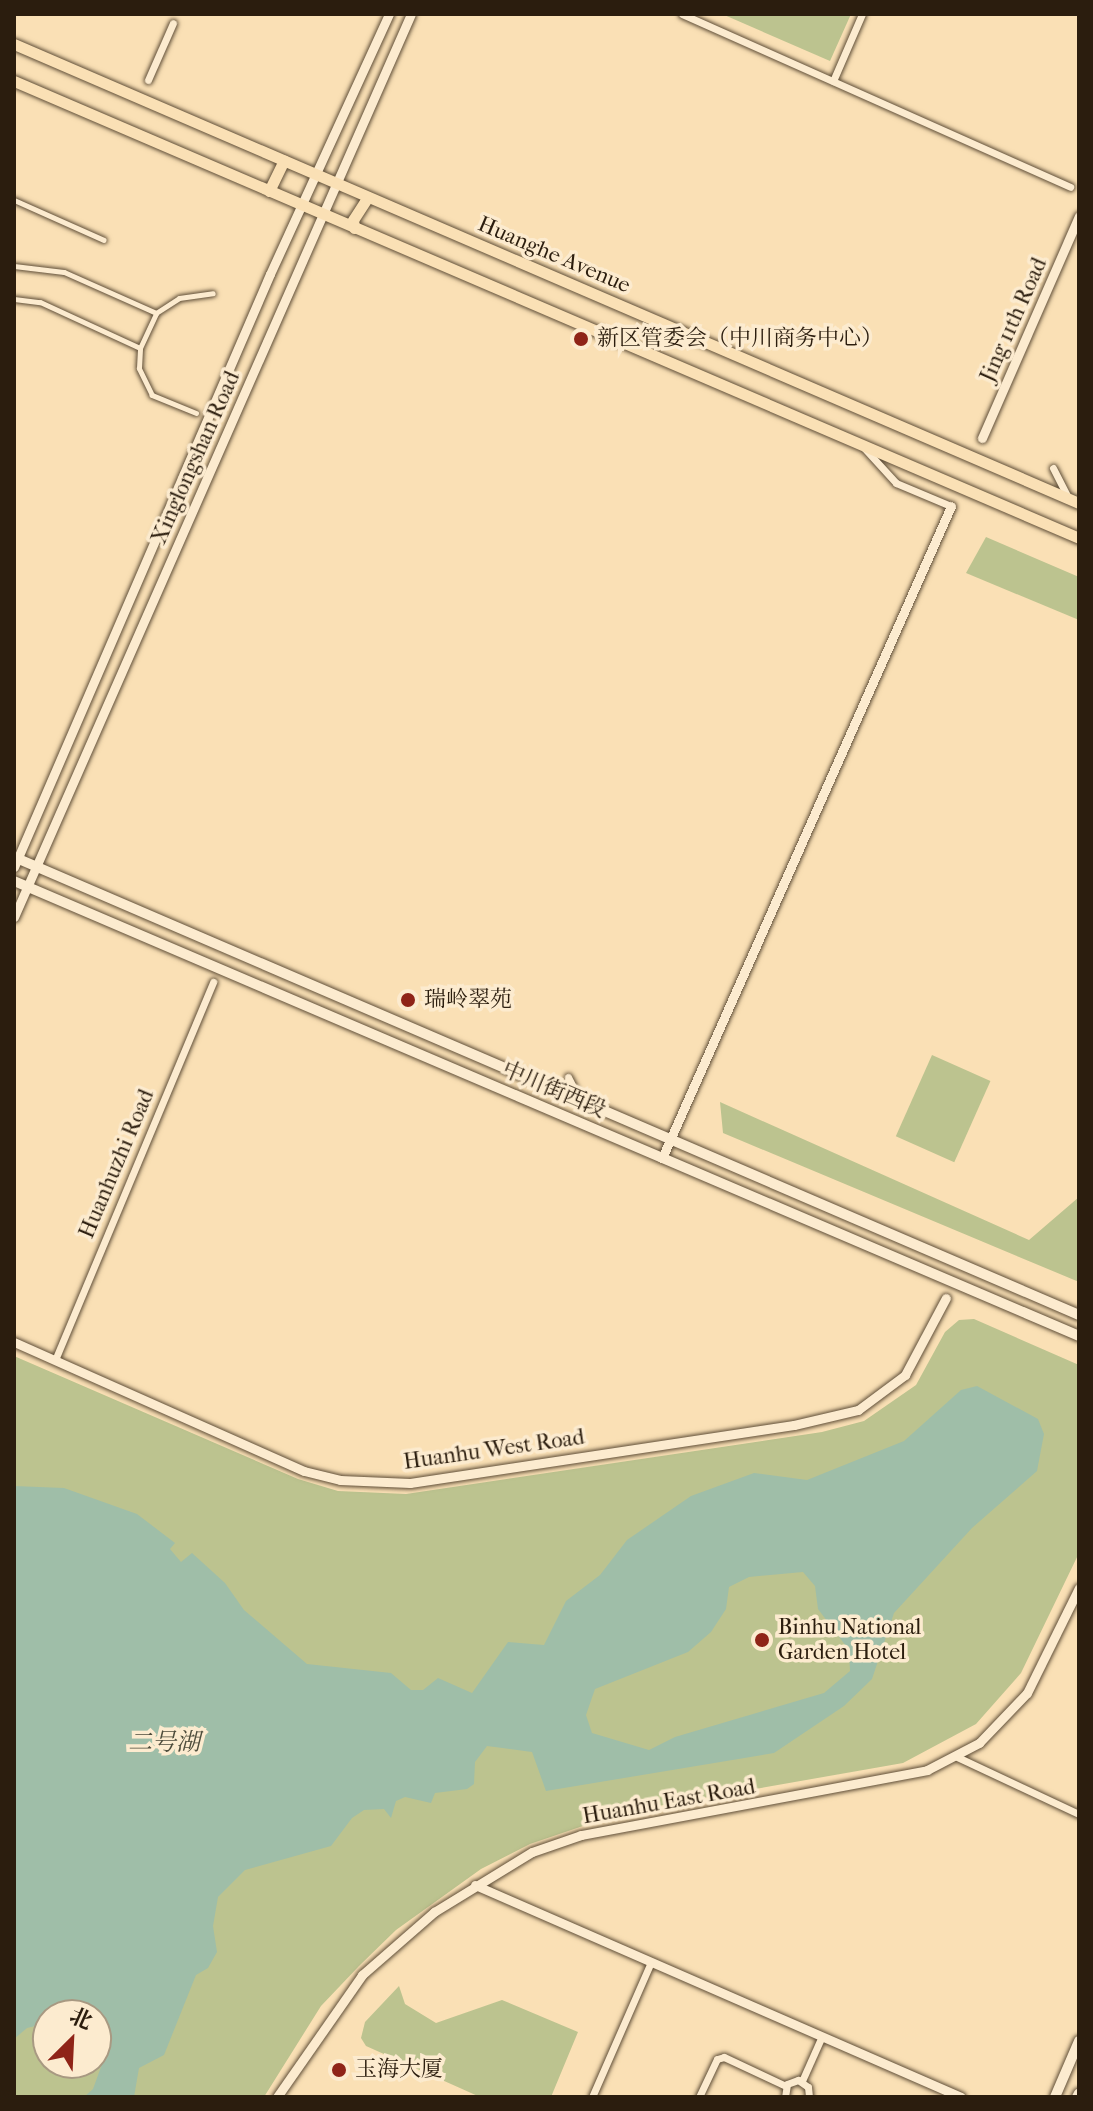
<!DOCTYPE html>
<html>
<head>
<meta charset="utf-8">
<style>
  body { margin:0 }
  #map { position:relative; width:1093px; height:2111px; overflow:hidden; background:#fae0b5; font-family:"IM FELL French Canon","Noto Serif SC",serif }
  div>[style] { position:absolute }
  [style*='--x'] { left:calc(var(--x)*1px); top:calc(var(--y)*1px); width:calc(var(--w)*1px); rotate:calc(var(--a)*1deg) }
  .green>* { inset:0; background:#bcc38f; transform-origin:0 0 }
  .water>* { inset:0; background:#9fbea8 }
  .roads { filter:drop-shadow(0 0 2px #5f4e38) drop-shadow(0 0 2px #5f4e38) }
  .pedestrian>* { height:5px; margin:-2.5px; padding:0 2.5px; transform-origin:2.5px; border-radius:2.5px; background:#fcebcf }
  .minor>* { height:7px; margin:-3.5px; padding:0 3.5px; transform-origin:3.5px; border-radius:3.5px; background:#fcebcf }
  .tertiary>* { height:9px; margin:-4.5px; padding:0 4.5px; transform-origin:4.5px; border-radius:4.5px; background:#fcebcf }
  .secondary>* { height:10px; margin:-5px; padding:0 5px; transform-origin:5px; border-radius:5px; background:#fcebcf }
  .primary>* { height:11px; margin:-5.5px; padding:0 5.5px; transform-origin:5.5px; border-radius:5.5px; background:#fae0b5 }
  .dots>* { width:22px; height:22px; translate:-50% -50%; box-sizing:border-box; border:4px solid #fcebcf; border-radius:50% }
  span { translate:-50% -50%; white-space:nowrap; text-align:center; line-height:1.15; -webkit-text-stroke:7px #fcebcf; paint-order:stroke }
  .street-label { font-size:22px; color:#2b1d0e }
  .poi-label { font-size:22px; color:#2b1d0e }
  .left { translate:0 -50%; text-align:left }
  .water-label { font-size:24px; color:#4e4d3c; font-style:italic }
  .frame { position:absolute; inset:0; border:16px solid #2b1d0e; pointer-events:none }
  .north { position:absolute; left:32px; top:1999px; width:80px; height:80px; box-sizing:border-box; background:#fcebcf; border:2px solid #a89982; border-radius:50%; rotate:24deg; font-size:22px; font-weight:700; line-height:32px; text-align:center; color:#2b1d0e }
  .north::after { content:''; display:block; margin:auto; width:28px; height:36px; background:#8f2418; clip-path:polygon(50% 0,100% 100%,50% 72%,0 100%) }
</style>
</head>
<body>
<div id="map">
  <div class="green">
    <div style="clip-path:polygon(722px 14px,851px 14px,830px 61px)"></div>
    <div style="clip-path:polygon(986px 537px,1079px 577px,1079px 620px,966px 573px)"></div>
    <div style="left:932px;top:1055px;width:64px;height:89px;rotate:24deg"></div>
    <div style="clip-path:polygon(720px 1102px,1029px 1240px,1079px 1197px,1079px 1282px,723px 1133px)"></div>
    <div style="clip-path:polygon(evenodd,974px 1319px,1079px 1365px,1079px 1553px,1021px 1673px,976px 1724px,903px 1763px,624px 1812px,530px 1844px,481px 1869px,396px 1930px,359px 1966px,321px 2006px,264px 2097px,14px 2097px,14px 1356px,298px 1479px,338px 1491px,406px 1494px,822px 1432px,864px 1421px,916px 1385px,945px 1332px,959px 1320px,974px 1319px,48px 2015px,96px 2015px,96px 2063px,48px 2063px,48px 2015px)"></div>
    <div style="clip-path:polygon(399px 1986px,405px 2004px,436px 2023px,502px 2000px,578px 2032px,551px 2097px,480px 2097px,366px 2046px,361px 2038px,365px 2022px)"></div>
  </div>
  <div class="water">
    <div style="clip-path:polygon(evenodd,977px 1386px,1038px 1419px,1044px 1434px,1037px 1471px,972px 1528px,894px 1613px,872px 1679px,844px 1706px,774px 1753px,546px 1791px,532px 1752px,487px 1746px,475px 1762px,474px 1784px,467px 1789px,435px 1793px,431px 1803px,405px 1797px,396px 1801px,391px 1818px,384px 1809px,364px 1810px,352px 1818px,331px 1846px,245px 1870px,218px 1897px,213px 1926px,217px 1952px,208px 1968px,196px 1975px,164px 2055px,139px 2068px,134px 2097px,84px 2097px,93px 2089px,106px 2053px,96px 2036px,96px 2015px,48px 2015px,48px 2023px,27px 2028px,14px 2039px,14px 1486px,64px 1488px,137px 1514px,175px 1543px,170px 1549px,181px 1562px,192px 1553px,225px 1583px,244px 1610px,307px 1664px,391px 1673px,411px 1690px,423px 1690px,438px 1678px,472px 1693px,508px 1642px,544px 1645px,566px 1601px,600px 1575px,627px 1540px,691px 1496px,754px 1473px,807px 1480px,904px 1441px,961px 1390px,977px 1386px,803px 1572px,815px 1586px,818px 1609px,849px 1650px,850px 1671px,824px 1693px,675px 1737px,649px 1750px,592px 1733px,586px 1715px,595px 1689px,688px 1652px,711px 1632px,726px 1609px,729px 1587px,749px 1577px,803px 1572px)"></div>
  </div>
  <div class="roads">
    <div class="pedestrian">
      <div style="--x:14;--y:200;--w:98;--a:24"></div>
      <div style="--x:14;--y:266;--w:50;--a:6.8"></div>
      <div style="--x:64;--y:272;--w:101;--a:24"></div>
      <div style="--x:14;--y:299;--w:26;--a:7"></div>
      <div style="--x:40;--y:302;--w:110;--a:24.7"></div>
      <div style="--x:196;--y:413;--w:48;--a:-157.8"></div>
      <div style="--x:152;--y:395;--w:30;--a:-116"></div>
      <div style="--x:139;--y:368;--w:20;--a:-87"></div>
      <div style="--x:140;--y:348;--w:38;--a:-65"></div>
      <div style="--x:156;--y:313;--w:27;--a:-33"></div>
      <div style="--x:179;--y:298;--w:34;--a:-8"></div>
    </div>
    <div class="minor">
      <div style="--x:682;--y:14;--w:425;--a:24"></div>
      <div style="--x:148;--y:80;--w:62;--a:-66.3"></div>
      <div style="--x:833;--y:81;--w:73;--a:-66.6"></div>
      <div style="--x:865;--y:449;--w:46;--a:47.6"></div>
      <div style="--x:896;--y:483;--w:60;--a:22.7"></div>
      <div style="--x:1053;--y:468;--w:31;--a:63"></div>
      <div style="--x:568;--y:1077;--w:27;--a:63"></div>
      <div style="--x:55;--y:1360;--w:410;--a:-67.3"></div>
      <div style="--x:955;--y:1756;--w:137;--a:25.1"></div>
      <div style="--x:802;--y:2081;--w:49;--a:-66"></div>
      <div style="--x:592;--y:2097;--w:147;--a:-66.4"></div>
      <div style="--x:699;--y:2097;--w:42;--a:-64.7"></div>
      <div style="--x:717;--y:2059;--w:7;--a:-16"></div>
      <div style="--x:724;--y:2057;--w:68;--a:25.1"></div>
      <div style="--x:785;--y:2097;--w:13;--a:-81"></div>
      <div style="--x:787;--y:2084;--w:12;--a:-20"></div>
      <div style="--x:798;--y:2080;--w:12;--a:35"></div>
      <div style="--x:808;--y:2087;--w:10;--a:84"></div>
    </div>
    <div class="tertiary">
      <div style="--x:982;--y:438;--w:242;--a:-66.4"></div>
      <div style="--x:14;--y:867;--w:646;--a:-66.65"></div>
      <div style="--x:270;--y:274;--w:286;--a:-65.4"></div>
      <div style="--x:14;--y:917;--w:986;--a:-66.27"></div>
      <div style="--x:662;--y:1158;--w:713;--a:-66.09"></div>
      <div style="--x:14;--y:1342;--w:317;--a:24"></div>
      <div style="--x:304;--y:1471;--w:37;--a:14"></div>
      <div style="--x:340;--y:1480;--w:70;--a:2.5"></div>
      <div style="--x:410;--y:1483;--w:388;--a:-8.6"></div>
      <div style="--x:794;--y:1425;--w:66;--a:-13.2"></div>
      <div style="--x:858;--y:1410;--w:59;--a:-36.7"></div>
      <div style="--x:905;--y:1375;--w:87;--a:-62"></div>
      <div style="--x:475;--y:1885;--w:530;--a:23.57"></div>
      <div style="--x:277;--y:2097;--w:149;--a:-55.1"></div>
      <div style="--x:362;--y:1975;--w:96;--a:-41.2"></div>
      <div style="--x:434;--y:1912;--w:115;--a:-31.5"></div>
      <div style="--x:532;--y:1852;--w:52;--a:-19.1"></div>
      <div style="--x:581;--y:1835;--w:352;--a:-10.6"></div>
      <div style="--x:927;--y:1770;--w:59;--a:-27.4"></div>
      <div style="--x:979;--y:1743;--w:69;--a:-46.2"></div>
      <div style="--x:1027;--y:1693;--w:117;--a:-63.7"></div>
    </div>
    <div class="secondary">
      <div style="--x:14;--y:857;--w:1159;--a:23.27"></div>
      <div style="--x:14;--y:881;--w:1158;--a:23.13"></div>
      <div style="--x:1055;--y:2097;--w:61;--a:-66.8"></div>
      <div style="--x:1077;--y:2097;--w:4;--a:-63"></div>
    </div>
    <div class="primary">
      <div style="--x:14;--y:44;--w:1160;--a:23.32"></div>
      <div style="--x:14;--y:81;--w:1159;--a:23.22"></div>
      <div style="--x:269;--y:191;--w:34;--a:-64"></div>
      <div style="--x:354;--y:228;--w:8;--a:-97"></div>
      <div style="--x:353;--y:220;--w:27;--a:-57"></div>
    </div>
  </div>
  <div class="dots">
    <div style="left:581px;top:339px;background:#8f2418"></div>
    <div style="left:408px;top:1000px;background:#8f2418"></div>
    <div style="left:762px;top:1640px;background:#8f2418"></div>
    <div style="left:339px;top:2070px;background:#8f2418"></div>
  </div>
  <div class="street-label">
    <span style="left:554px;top:255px;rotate:23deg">Huanghe Avenue</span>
    <span style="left:1014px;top:320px;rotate:-66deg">Jing 11th Road</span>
    <span style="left:196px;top:458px;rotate:-66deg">Xinglongshan Road</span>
    <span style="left:554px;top:1090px;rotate:23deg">中川街西段</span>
    <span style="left:117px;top:1164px;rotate:-67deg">Huanhuzhi Road</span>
    <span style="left:494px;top:1450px;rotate:-8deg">Huanhu West Road</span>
    <span style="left:669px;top:1802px;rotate:-10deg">Huanhu East Road</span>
  </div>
  <div class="poi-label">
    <span class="left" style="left:597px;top:339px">新区管委会（中川商务中心）</span>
    <span class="left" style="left:424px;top:1000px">瑞岭翠苑</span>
    <span class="left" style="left:778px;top:1640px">Binhu National<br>Garden Hotel</span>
    <span class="left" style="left:355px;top:2070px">玉海大厦</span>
  </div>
  <div class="water-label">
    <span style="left:164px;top:1743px">二号湖</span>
  </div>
  <div class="frame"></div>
  <div class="north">北</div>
</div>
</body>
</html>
